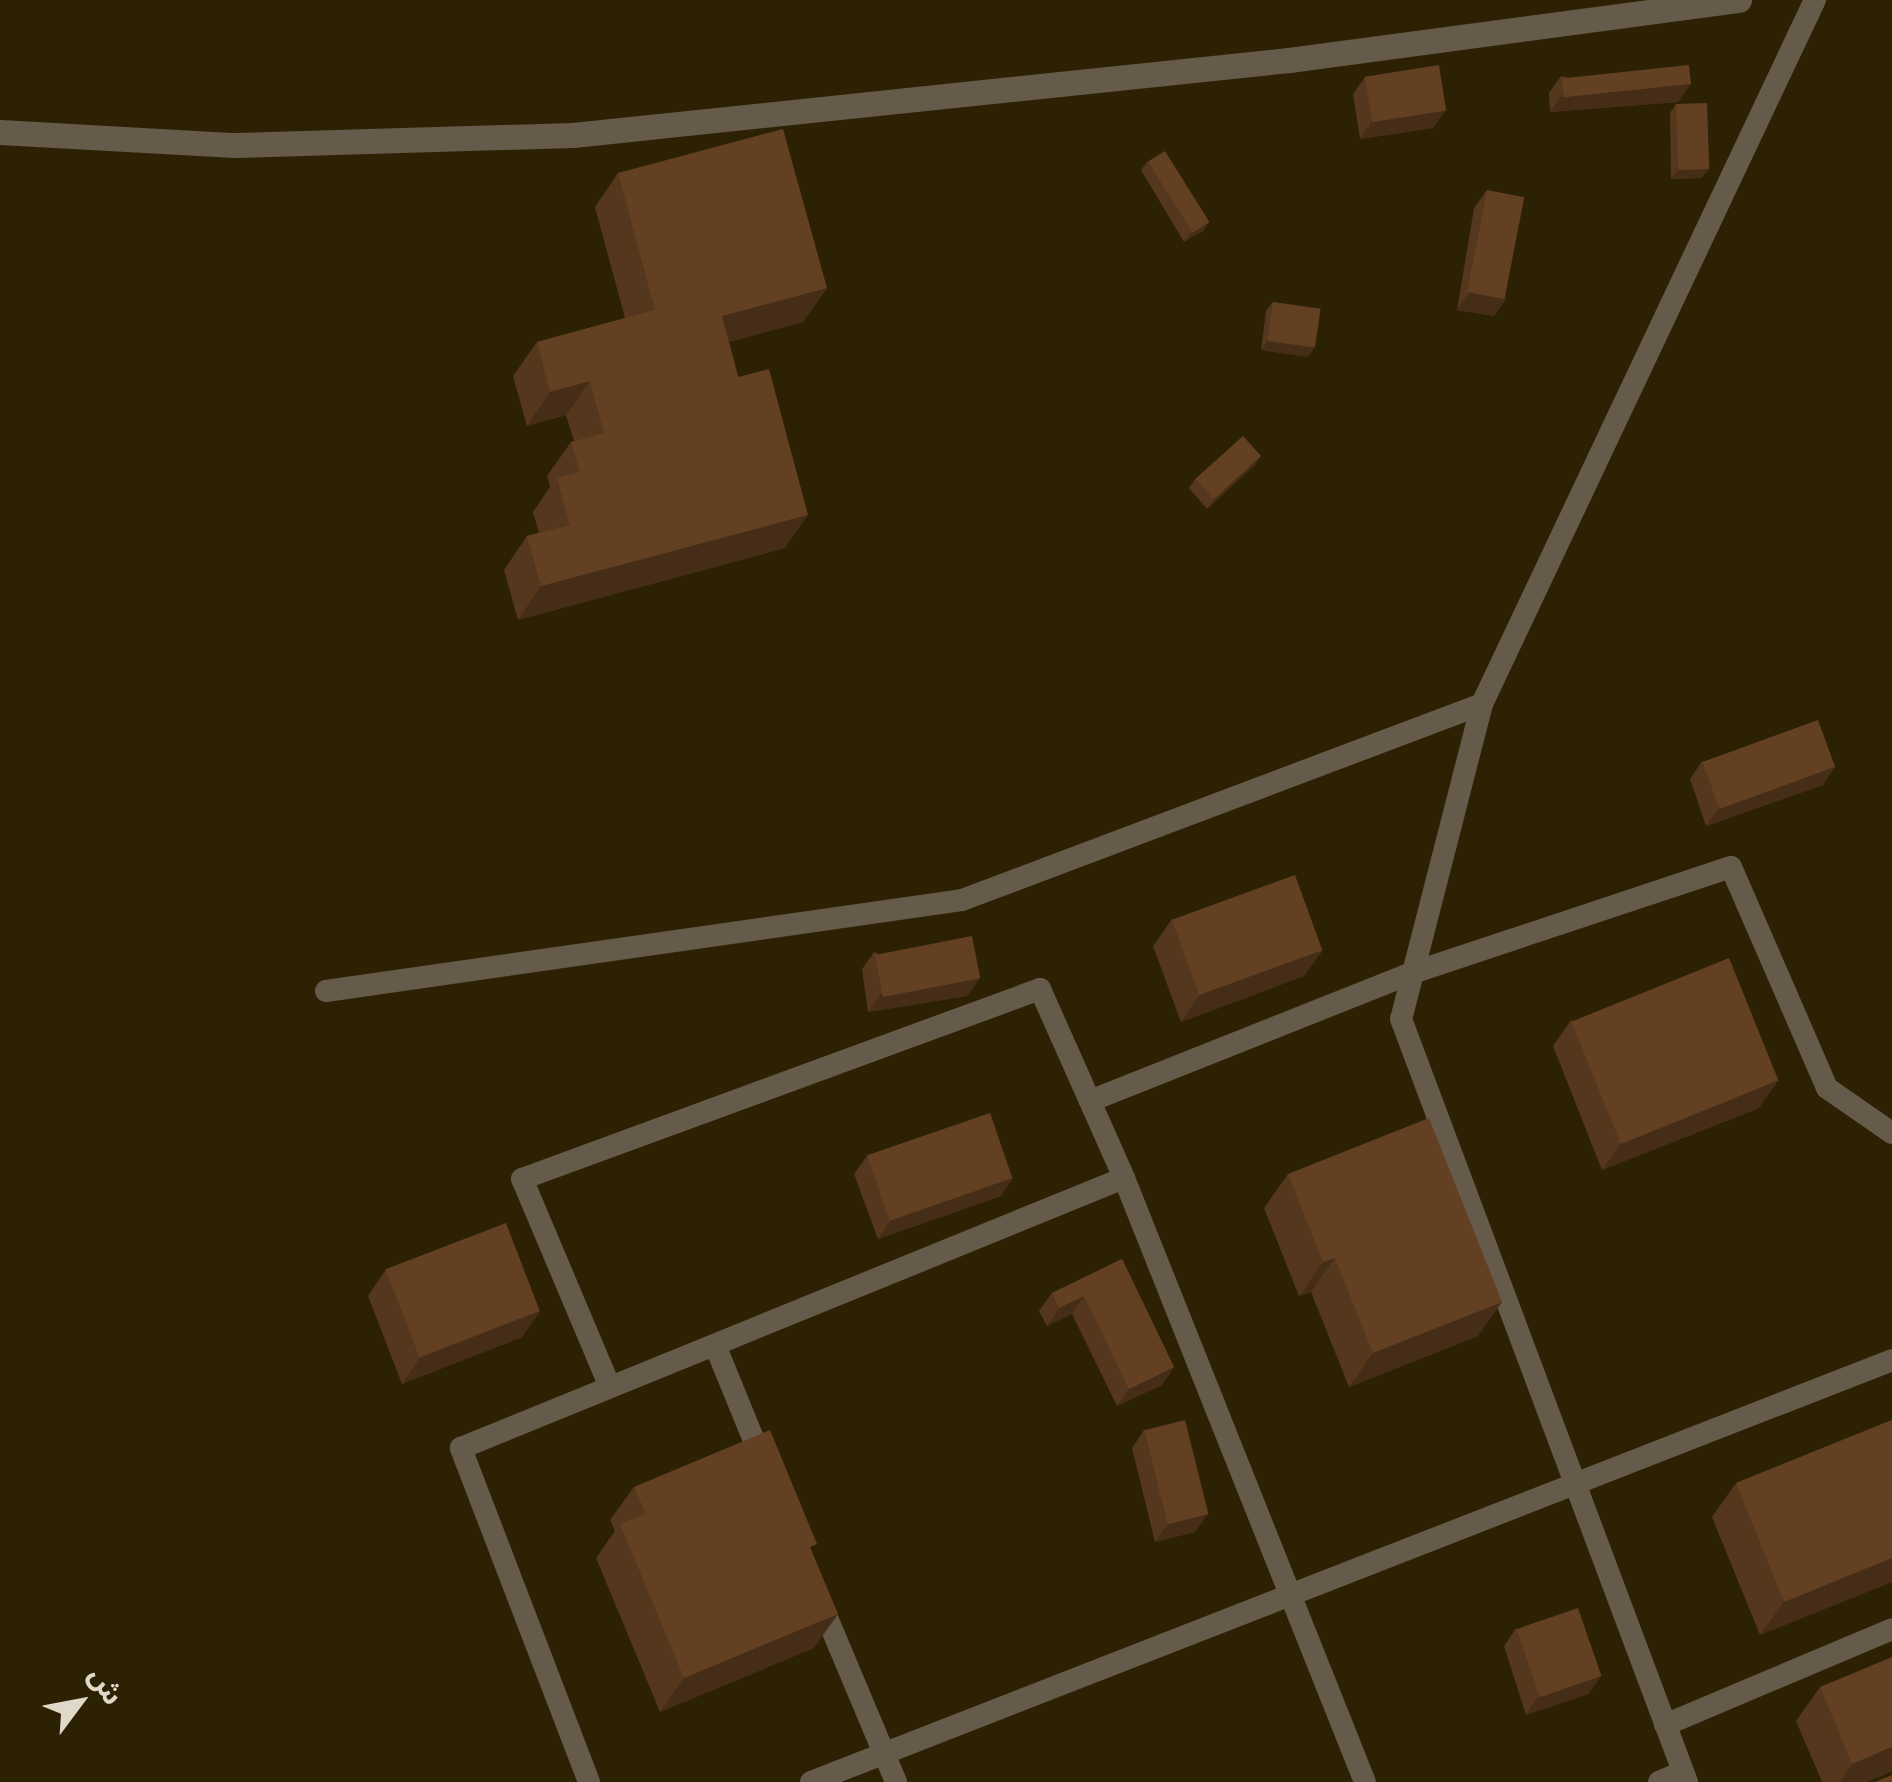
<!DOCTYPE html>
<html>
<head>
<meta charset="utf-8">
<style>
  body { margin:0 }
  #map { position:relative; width:1892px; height:1782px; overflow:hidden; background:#2d2104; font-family:"Fira Sans","Noto Sans Arabic",sans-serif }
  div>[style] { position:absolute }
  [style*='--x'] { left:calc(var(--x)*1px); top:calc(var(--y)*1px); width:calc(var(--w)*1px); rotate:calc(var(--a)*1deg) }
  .lane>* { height:22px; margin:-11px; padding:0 11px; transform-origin:11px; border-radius:11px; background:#665a4a }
  .street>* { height:25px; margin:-12.5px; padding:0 12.5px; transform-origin:12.5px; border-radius:12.5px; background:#665a4a }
  .wall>* { inset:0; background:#54371c }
  .shaded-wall>* { inset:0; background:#452d17 }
  .building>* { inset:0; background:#624021; transform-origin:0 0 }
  span { translate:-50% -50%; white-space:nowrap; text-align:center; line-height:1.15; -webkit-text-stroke:10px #2d2104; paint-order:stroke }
  .north { position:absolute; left:30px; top:1652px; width:100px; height:100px; -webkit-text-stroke:8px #2d2104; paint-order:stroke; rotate:58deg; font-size:28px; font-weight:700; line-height:40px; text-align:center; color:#e0d8c8 }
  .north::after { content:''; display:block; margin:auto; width:35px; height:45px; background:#e0d8c8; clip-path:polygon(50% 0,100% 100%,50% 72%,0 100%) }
</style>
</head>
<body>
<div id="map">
  <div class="lane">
    <div style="--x:1482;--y:704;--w:325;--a:104.4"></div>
    <div style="--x:1401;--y:1019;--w:815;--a:69.45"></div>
    <div style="--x:326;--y:991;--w:642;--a:-8.14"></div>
    <div style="--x:962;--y:900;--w:556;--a:-20.65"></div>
    <div style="--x:1482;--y:704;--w:779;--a:-64.69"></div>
    <div style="--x:1090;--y:1101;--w:347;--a:-21.7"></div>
    <div style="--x:1412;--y:973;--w:336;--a:-18.4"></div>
    <div style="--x:1731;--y:867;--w:241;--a:66.5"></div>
    <div style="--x:1827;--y:1088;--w:79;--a:34.7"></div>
    <div style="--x:715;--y:1345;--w:130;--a:67.8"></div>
    <div style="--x:610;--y:1387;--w:226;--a:-112.9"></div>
    <div style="--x:522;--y:1179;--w:552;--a:-20.14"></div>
    <div style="--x:1040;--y:989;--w:207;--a:66"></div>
    <div style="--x:820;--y:1601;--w:196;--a:67.2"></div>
    <div style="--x:1665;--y:1725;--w:246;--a:-22.9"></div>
    <div style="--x:589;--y:1782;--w:358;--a:-111"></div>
    <div style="--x:461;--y:1448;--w:716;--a:-22.16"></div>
    <div style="--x:1124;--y:1178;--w:650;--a:68.25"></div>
    <div style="--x:811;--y:1782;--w:1160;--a:-21.32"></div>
    <div style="--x:1659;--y:1782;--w:26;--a:-23"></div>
  </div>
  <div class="street">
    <div style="--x:0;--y:132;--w:235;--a:3.2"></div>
    <div style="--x:235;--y:145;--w:338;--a:-1.7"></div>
    <div style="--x:573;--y:135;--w:720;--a:-5.98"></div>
    <div style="--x:1289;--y:60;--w:454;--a:-7.6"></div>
  </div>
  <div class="wall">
    <div style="clip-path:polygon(1561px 76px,1678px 102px,1550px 112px,1549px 93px)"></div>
    <div style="clip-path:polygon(1365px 77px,1433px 128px,1360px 139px,1353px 94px)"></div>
    <div style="clip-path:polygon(1676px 104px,1702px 178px,1671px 179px,1670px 113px)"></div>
    <div style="clip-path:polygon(1148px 161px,1203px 231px,1184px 242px,1141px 170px)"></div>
    <div style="clip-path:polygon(618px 173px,827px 288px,803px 322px,729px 342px,785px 548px,518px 620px,504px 570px,527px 536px,539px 533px,533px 512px,550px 487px,547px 476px,571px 442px,574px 441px,566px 415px,527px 426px,513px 376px,537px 342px,625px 318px,595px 207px)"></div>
    <div style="clip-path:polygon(1487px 190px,1494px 316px,1457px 310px,1474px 208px)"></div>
    <div style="clip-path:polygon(1273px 302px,1314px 348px,1308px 357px,1261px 350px,1266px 311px)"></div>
    <div style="clip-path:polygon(1255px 465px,1207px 509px,1189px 488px,1195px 479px)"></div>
    <div style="clip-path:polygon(1702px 761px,1823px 785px,1706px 826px,1690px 779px)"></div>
    <div style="clip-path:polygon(1172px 919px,1323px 950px,1304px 976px,1181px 1022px,1153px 946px)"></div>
    <div style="clip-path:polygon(874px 952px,967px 996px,868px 1012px,862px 969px)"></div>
    <div style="clip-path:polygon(1571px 1020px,1759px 1108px,1602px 1170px,1553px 1046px)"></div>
    <div style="clip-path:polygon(867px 1156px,1001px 1196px,878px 1239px,854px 1174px)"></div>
    <div style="clip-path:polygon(1288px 1174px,1502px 1302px,1478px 1336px,1349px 1387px,1311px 1292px,1299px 1296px,1264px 1208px)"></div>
    <div style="clip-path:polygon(1122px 1259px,1174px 1367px,1162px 1385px,1117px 1406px,1072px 1314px,1047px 1326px,1039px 1311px,1052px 1293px)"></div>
    <div style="clip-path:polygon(386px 1269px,540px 1311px,522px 1337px,402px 1384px,368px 1296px)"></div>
    <div style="clip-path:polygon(1892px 1420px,1892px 1582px,1760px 1635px,1712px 1517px,1736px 1483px)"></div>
    <div style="clip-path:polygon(1144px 1430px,1208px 1514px,1195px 1532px,1155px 1542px,1132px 1448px)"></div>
    <div style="clip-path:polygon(634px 1487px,812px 1551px,814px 1648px,660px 1712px,596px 1558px,615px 1531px,610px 1520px)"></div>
    <div style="clip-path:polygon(1516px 1628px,1601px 1676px,1588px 1694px,1526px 1715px,1504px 1646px)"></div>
    <div style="clip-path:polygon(1820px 1687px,1892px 1771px,1867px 1782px,1822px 1782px,1796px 1721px)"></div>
  </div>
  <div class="shaded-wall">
    <div style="clip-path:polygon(1691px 84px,1678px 102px,1550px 112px,1563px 94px)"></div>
    <div style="clip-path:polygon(1446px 110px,1433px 128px,1360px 139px,1372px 121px)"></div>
    <div style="clip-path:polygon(1709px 169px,1702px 178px,1671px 179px,1678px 170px)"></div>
    <div style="clip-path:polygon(1209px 222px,1203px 231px,1184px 242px,1191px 233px)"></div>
    <div style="clip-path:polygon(827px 288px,803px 322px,698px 350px,722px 316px)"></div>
    <div style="clip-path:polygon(1469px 292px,1507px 298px,1494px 316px,1457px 310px)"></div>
    <div style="clip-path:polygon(1267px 341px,1314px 348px,1308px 357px,1261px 350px)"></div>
    <div style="clip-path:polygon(590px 381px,566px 415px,527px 426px,550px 392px)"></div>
    <div style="clip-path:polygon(1261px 456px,1255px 465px,1207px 509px,1214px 500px)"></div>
    <div style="clip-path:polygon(808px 515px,785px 548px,518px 620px,541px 586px)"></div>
    <div style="clip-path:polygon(1835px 767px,1823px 785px,1706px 826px,1719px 808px)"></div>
    <div style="clip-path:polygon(1323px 950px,1304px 976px,1181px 1022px,1199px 995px)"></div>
    <div style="clip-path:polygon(980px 978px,967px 996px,868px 1012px,881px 994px)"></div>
    <div style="clip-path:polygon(1778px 1081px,1759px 1108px,1602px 1170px,1621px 1143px)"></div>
    <div style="clip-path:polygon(1013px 1178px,1001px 1196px,878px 1239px,890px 1221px)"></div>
    <div style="clip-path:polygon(1335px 1258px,1311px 1292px,1299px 1296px,1323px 1262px)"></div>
    <div style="clip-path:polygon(1084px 1296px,1072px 1314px,1047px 1326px,1059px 1308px)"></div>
    <div style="clip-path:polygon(1502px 1302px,1478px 1336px,1349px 1387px,1373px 1353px)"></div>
    <div style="clip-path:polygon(540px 1311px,522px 1337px,402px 1384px,420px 1358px)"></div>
    <div style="clip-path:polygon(1174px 1367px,1162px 1385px,1117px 1406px,1129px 1389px)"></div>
    <div style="clip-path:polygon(1208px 1514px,1195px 1532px,1155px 1542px,1168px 1524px)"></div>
    <div style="clip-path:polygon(1892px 1558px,1892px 1582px,1760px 1635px,1784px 1602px)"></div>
    <div style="clip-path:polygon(838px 1614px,814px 1648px,660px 1712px,684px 1678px)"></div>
    <div style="clip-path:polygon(1601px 1676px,1588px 1694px,1526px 1715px,1538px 1697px)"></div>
    <div style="clip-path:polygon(1892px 1747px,1892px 1771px,1867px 1782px,1840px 1782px,1852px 1764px)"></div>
  </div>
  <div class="building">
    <div style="left:1439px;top:65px;width:46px;height:75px;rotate:81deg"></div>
    <div style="left:1689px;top:65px;width:19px;height:128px;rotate:84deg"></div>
    <div style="left:1707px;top:103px;width:66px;height:31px;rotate:88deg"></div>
    <div style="clip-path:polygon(783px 129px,827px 288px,722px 316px,738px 377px,769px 369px,808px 515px,541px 586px,527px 536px,570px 525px,557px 478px,580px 472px,571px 442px,604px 433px,590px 381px,550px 392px,537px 342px,655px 310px,618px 173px)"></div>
    <div style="left:1165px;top:151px;width:84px;height:20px;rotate:58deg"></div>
    <div style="left:1487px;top:190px;width:38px;height:104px;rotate:11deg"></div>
    <div style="left:1273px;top:302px;width:48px;height:39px;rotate:8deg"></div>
    <div style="left:1243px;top:436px;width:27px;height:64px;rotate:48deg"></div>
    <div style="left:1818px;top:720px;width:50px;height:123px;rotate:70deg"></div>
    <div style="left:1295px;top:875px;width:80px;height:131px;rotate:70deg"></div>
    <div style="left:972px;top:936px;width:43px;height:99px;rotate:79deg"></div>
    <div style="left:1729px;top:958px;width:132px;height:170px;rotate:68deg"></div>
    <div style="left:990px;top:1113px;width:69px;height:130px;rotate:71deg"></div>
    <div style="clip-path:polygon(1429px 1118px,1502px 1302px,1373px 1353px,1335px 1258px,1323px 1262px,1288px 1174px)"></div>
    <div style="left:506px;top:1223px;width:94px;height:129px;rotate:69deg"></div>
    <div style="clip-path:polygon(1122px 1259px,1174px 1367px,1129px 1389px,1084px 1296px,1059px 1308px,1052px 1293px)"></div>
    <div style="left:1185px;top:1420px;width:97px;height:42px;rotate:76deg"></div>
    <div style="clip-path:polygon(1892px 1420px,1892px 1558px,1784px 1602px,1736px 1483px)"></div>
    <div style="clip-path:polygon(770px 1430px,817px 1544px,810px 1547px,838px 1614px,684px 1678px,620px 1524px,646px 1514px,634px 1487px)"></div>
    <div style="left:1578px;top:1608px;width:72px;height:65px;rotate:71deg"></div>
    <div style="clip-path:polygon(1892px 1657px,1892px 1747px,1852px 1764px,1820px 1687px)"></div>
    <div style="clip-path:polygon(1892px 1775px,1892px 1782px,1875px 1782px)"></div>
  </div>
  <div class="north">ش</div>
</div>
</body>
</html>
